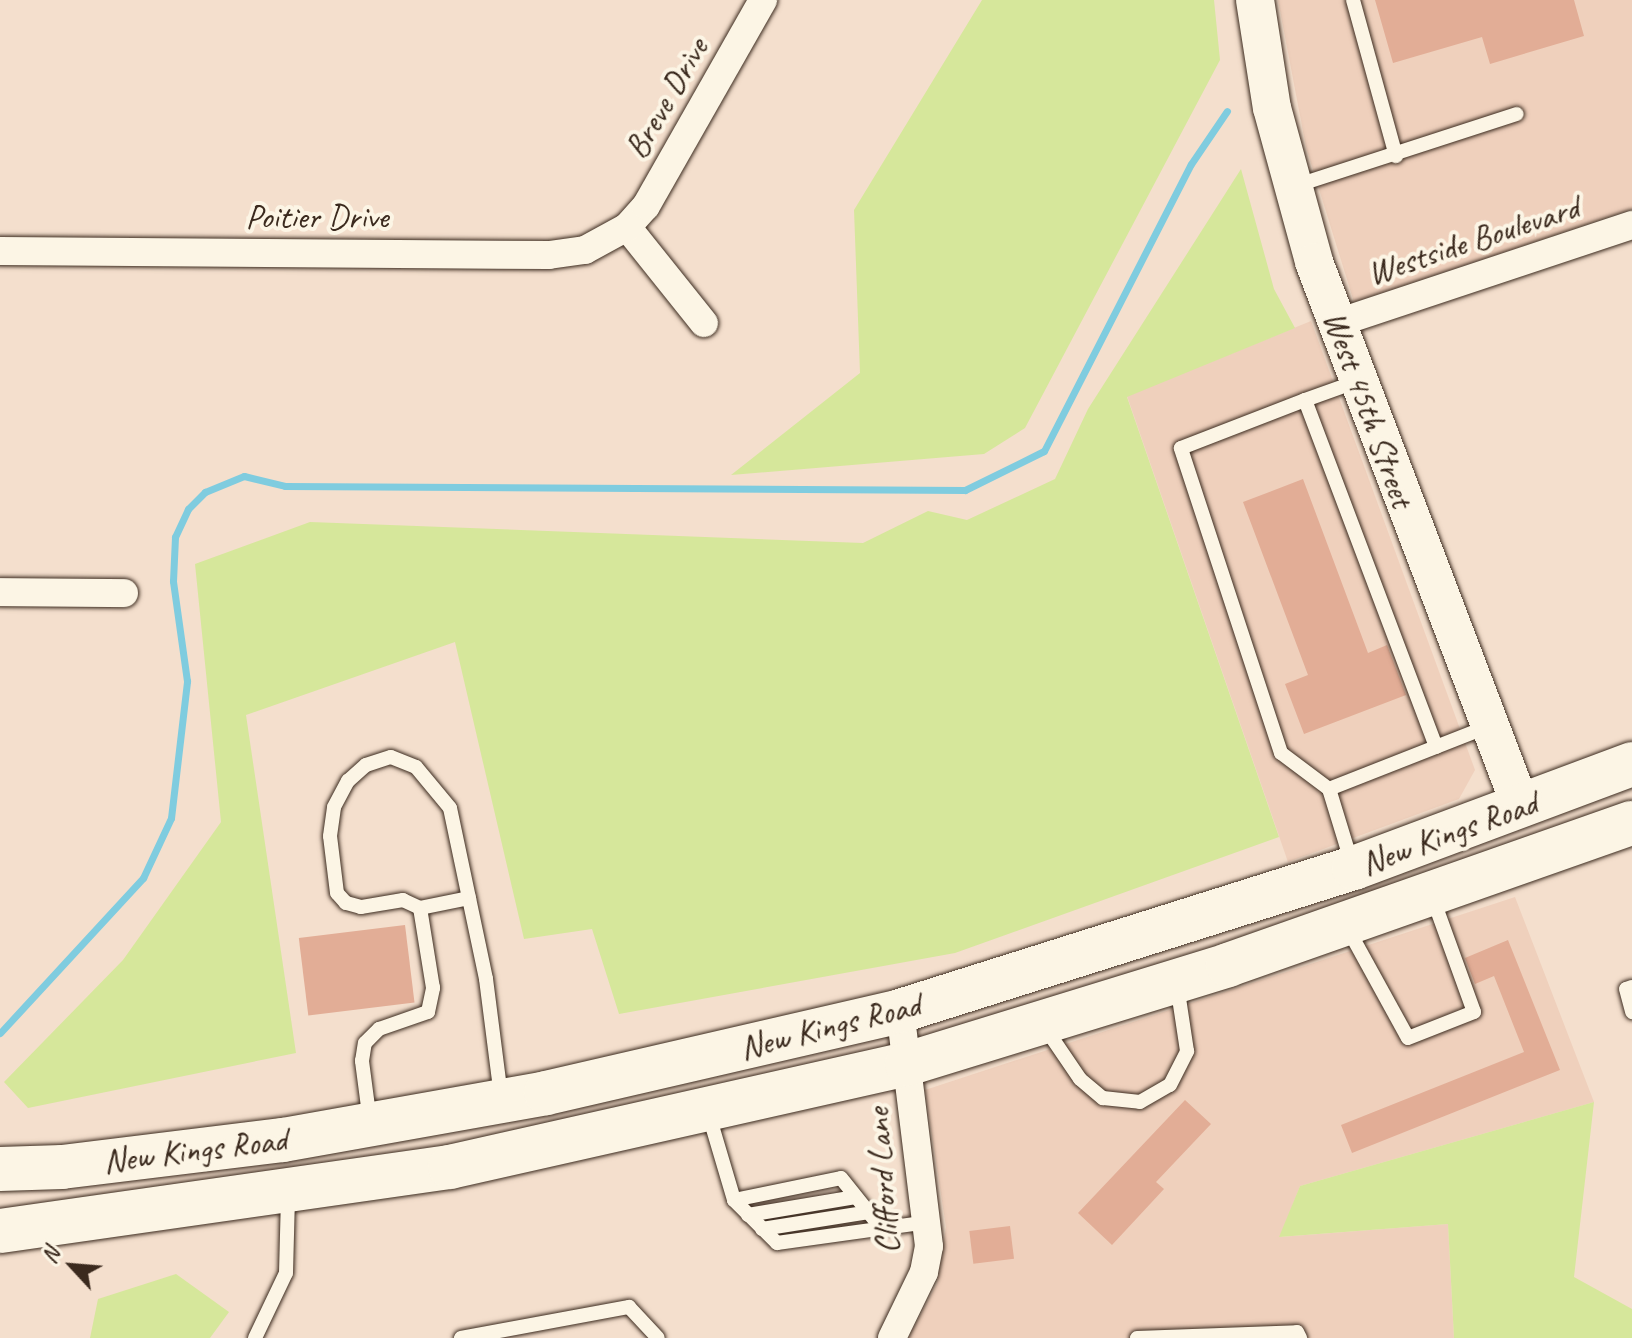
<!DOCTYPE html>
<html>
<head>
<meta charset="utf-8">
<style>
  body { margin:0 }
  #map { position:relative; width:1632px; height:1338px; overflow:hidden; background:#f4dfcd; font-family:Caveat,sans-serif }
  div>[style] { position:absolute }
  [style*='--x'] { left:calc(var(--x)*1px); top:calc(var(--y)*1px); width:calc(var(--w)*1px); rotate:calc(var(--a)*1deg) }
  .built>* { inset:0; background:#efd0bc }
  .green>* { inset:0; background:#d6e79b }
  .stream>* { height:7px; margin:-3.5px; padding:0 3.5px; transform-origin:3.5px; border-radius:3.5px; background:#7fccdf }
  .building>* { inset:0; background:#e2ad96; transform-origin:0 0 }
  .roads { filter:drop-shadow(0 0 2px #3b2a1e) drop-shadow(0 0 2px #3b2a1e) }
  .lane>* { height:14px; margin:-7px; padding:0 7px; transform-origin:7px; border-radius:7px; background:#fcf5e5 }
  .street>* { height:28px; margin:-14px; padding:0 14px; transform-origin:14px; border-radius:14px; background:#fcf5e5 }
  .secondary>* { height:38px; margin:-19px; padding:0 19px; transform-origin:19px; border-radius:19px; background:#fcf5e5 }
  .highway>* { height:44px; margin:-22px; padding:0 22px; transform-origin:22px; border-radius:22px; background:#fcf5e5 }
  span { translate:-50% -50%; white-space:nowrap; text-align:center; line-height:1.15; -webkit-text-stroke:8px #fcf5e5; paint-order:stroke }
  .street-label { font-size:34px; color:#3b2a1e }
  .north { position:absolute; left:32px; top:1226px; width:80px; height:80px; -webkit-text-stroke:6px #fcf5e5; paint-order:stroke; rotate:296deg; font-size:22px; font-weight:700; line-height:32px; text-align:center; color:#3b2a1e }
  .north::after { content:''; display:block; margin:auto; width:28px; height:36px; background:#3b2a1e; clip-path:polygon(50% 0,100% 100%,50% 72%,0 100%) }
</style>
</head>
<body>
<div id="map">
  <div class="built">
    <div style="clip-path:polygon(1278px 0,1632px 0,1632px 209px,1354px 302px,1306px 147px)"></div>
    <div style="clip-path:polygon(1311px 321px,1475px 770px,1459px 799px,1288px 862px,1127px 396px)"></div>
    <div style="clip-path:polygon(1515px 897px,1594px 1102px,1300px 1186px,1280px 1237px,1448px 1224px,1454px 1338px,908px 1338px,937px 1284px,946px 1227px,925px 1090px)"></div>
  </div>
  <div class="green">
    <div style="clip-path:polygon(982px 0,1214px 0,1220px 60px,1025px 428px,984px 454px,731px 475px,860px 373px,854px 210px)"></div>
    <div style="clip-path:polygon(1241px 169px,1274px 289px,1295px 328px,1127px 397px,1279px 837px,955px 953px,619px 1014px,592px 929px,524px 939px,455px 642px,246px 715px,296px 1053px,28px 1108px,4px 1082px,123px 960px,221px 822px,195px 564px,310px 522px,863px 543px,928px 511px,967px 520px,1055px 479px,1088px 409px)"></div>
    <div style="clip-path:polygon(1594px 1102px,1574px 1277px,1632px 1309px,1632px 1338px,1454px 1338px,1448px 1224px,1279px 1237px,1300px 1186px)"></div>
    <div style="clip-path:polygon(176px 1274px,229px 1312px,210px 1338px,90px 1338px,98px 1299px)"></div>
  </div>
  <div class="stream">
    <div style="--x:0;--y:1033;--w:211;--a:-47.3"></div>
    <div style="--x:143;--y:878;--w:66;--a:-65"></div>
    <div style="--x:171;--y:818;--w:138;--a:-83.3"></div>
    <div style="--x:187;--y:681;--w:101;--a:-98"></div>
    <div style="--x:173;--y:581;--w:44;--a:-87.4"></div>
    <div style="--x:175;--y:537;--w:31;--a:-65"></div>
    <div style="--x:188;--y:509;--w:24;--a:-45"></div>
    <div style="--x:205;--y:492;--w:42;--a:-22.3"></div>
    <div style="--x:244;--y:476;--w:42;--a:13.7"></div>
    <div style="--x:285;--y:486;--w:680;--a:0.34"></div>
    <div style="--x:965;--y:490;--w:88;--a:-26.3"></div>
    <div style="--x:1044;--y:451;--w:322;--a:-62.9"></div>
    <div style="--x:1191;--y:164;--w:64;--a:-55.8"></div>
  </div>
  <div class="building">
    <div style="clip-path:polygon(1375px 0,1574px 0,1584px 36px,1490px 64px,1482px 37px,1393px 63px)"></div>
    <div style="clip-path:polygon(1303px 479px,1368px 653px,1387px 645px,1406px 695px,1304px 734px,1285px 684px,1308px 675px,1243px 502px)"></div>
    <div style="left:405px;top:925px;width:78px;height:107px;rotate:83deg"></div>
    <div style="clip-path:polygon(1508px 940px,1560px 1070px,1352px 1153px,1341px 1125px,1524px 1052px,1494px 976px,1475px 984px,1465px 958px)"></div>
    <div style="clip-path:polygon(1185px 1100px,1211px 1124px,1156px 1182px,1164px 1189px,1112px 1245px,1078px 1213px)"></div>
    <div style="left:1010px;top:1226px;width:33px;height:41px;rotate:83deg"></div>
  </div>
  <div class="roads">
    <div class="lane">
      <div style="--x:1353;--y:0;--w:162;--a:74.6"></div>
      <div style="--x:1295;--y:186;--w:233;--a:-18"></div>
      <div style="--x:1305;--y:400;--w:56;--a:-19.7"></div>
      <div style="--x:1329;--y:789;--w:60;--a:-143.1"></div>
      <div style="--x:1281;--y:753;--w:321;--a:-108.2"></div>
      <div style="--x:1181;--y:448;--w:133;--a:-21.2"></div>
      <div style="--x:1305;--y:400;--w:371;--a:69.3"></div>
      <div style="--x:1352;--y:864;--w:78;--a:-107"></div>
      <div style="--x:1329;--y:789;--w:172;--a:-21.5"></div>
      <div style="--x:420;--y:908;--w:50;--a:-11.5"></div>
      <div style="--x:1348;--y:929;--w:124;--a:61.2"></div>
      <div style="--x:1408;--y:1038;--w:71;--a:-21.5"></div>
      <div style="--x:1474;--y:1012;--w:120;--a:-109.9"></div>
      <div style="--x:1632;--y:987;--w:6;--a:162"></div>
      <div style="--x:1626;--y:989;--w:24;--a:75"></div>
      <div style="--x:1044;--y:1026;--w:64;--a:55.8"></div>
      <div style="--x:1080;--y:1079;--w:30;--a:40"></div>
      <div style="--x:1103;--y:1098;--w:37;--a:6"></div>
      <div style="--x:1140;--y:1102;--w:34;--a:-30"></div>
      <div style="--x:1170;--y:1085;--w:38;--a:-63"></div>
      <div style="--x:1187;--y:1051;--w:67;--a:-98.6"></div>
      <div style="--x:708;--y:1112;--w:92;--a:73.5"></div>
      <div style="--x:734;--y:1200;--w:61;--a:45"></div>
      <div style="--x:777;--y:1243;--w:152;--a:-7.9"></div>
      <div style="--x:370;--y:1122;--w:62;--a:-97.5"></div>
      <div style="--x:362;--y:1061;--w:18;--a:-81"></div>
      <div style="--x:365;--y:1043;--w:20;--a:-45"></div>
      <div style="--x:379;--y:1029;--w:52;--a:-19.1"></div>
      <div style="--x:428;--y:1012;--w:25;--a:-78"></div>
      <div style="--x:433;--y:988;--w:81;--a:-99.2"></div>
      <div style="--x:420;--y:908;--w:19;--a:-155"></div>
      <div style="--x:403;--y:900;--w:43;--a:170.5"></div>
      <div style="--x:361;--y:907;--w:16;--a:-165"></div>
      <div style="--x:346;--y:903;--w:13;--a:-132"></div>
      <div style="--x:337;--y:893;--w:57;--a:-97"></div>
      <div style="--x:330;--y:836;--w:29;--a:-82"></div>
      <div style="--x:334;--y:807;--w:30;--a:-62"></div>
      <div style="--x:348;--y:781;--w:24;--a:-42"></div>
      <div style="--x:366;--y:765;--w:26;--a:-18"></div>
      <div style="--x:391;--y:757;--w:27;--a:22"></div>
      <div style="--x:416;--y:767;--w:53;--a:50.3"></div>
      <div style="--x:450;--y:808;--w:175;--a:78.1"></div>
      <div style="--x:486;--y:979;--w:118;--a:82.7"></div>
      <div style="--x:734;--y:1200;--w:109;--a:-11.6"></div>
      <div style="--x:841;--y:1178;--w:64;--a:51.3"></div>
      <div style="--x:748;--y:1215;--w:109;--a:-9.5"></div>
      <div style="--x:762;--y:1229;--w:108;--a:-9"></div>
      <div style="--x:255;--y:1338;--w:72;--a:-64.5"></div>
      <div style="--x:286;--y:1273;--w:79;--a:-88.5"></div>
      <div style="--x:461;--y:1338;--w:171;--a:-10.5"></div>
      <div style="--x:629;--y:1307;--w:42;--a:46.9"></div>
      <div style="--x:1137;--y:1338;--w:160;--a:-2.1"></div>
      <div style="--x:1297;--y:1332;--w:7;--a:63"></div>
    </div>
    <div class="street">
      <div style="--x:627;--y:227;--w:123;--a:51.3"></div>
      <div style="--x:0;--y:251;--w:549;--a:0.42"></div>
      <div style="--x:549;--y:255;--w:36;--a:-8"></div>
      <div style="--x:585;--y:250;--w:48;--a:-28.7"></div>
      <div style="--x:627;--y:227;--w:28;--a:-48"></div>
      <div style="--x:646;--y:206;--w:237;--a:-60.4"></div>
      <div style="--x:1337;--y:323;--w:311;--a:-18.4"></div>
      <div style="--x:0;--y:592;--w:124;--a:0.5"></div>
      <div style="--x:892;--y:1338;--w:73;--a:-64.1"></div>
      <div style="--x:924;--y:1272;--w:26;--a:-79"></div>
      <div style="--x:929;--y:1246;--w:237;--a:-97"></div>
    </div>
    <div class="secondary">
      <div style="--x:1255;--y:0;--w:109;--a:81.1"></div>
      <div style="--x:1272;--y:108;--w:160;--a:74.7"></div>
      <div style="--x:1314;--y:262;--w:583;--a:69.2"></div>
    </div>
    <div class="highway">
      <div style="--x:0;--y:1169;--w:62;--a:-1.8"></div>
      <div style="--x:62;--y:1167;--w:223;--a:-7"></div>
      <div style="--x:283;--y:1140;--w:267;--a:-10.1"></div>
      <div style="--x:546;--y:1093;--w:363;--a:-13"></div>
      <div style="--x:900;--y:1011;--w:476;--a:-17.5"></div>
      <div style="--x:1354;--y:868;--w:297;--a:-20.5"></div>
      <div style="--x:0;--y:1231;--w:455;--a:-8.1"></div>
      <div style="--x:450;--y:1167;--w:468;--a:-12.7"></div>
      <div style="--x:907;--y:1064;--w:336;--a:-17.1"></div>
      <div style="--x:1228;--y:965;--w:428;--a:-19.4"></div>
    </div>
  </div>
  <div class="street-label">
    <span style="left:666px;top:98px;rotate:-60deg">Breve Drive</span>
    <span style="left:317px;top:217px">Poitier Drive</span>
    <span style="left:1473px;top:240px;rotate:-18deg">Westside Boulevard</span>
    <span style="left:1369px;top:409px;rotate:70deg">West 45th Street</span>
    <span style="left:1449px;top:833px;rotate:-20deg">New Kings Road</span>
    <span style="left:830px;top:1026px;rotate:-14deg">New Kings Road</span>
    <span style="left:195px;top:1150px;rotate:-7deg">New Kings Road</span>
    <span style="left:882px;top:1181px;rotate:-94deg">Clifford Lane</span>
  </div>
  <div class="north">N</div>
</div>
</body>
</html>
